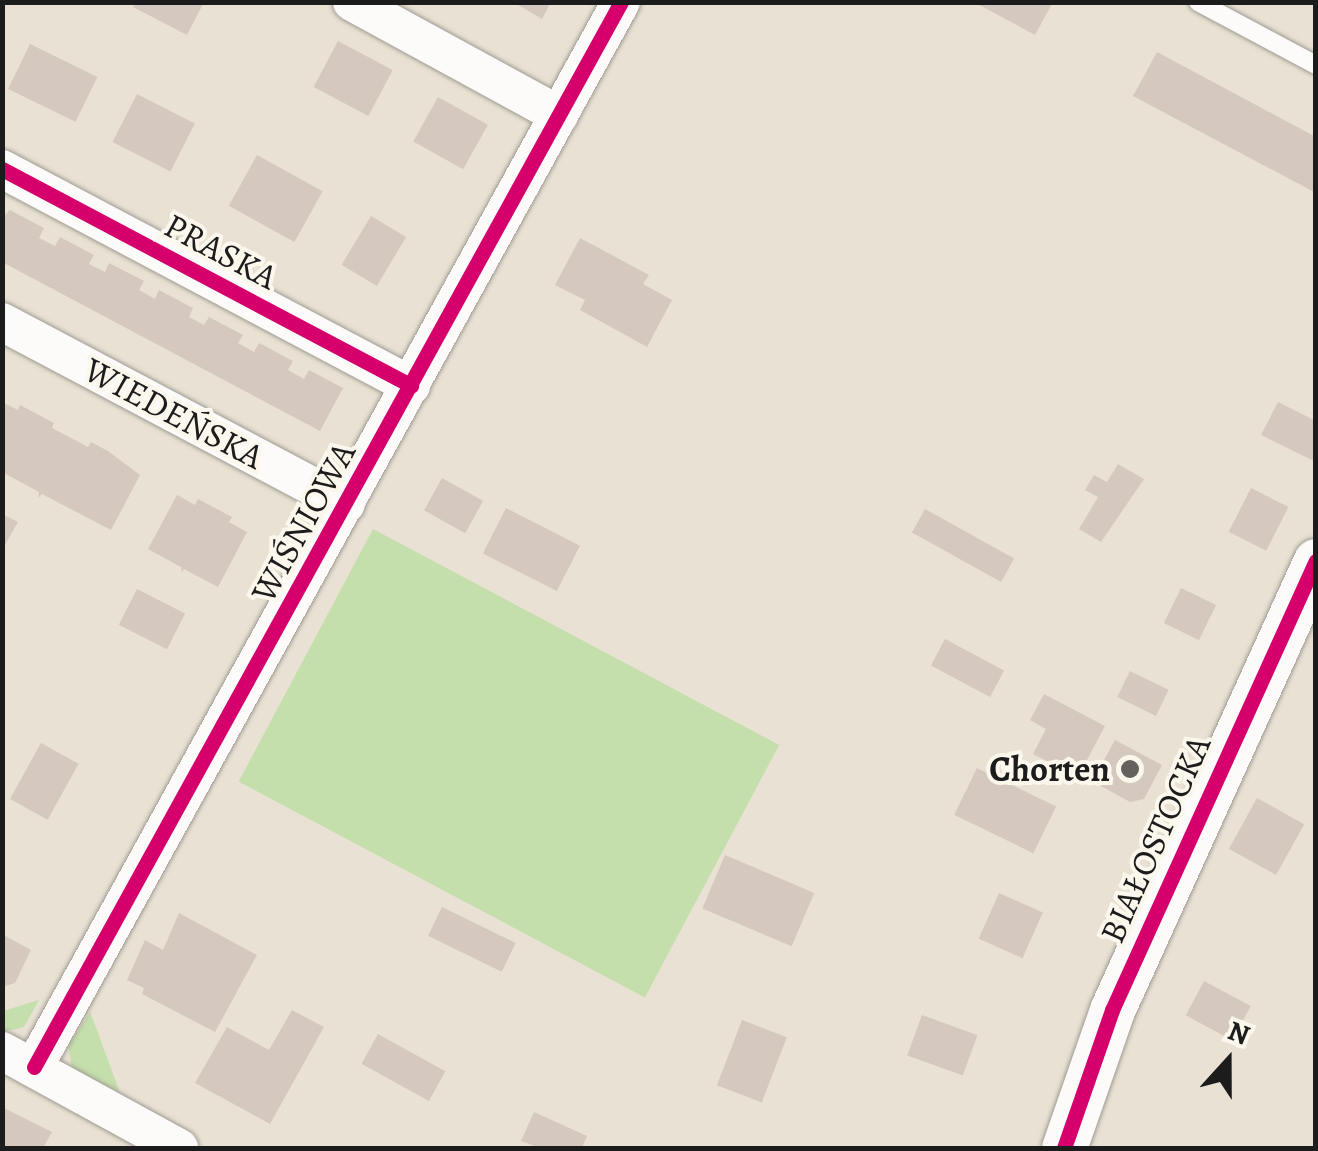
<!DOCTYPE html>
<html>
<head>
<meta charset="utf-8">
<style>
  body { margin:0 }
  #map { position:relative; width:1318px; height:1151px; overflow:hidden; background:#e9e2d4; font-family:Alegreya,serif }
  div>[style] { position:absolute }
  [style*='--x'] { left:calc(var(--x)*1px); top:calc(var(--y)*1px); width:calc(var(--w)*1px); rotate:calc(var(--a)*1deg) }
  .green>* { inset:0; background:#c4deac; transform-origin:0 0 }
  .building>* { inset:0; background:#d5c8bf; transform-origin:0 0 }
  .roads { filter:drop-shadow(0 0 2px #9f9b93) drop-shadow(0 0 2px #9f9b93) }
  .service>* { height:18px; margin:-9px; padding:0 9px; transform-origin:9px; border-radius:9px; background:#fcfbf9 }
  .minor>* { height:38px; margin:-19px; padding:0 19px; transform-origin:19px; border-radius:19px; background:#fcfbf9 }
  .tertiary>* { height:45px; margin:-22.5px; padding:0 22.5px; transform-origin:22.5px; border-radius:22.5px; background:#fcfbf9 }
  .cycleway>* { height:15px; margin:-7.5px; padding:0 7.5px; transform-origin:7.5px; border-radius:7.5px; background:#d6006c }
  .dots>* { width:28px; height:28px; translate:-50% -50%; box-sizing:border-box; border:5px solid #fbf7ec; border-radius:50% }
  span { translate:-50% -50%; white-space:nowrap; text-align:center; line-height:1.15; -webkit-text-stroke:8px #fbf7ec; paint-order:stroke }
  .street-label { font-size:35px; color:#1c1c1c }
  .poi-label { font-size:35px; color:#1c1c1c; font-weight:700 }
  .right { translate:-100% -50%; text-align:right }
  .frame { position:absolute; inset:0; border:5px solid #1c1c1c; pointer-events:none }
  .north { position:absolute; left:1178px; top:1011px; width:100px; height:100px; -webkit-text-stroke:8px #fbf7ec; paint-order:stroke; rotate:21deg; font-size:28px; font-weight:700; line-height:40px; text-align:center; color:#1c1c1c }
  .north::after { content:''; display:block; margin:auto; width:35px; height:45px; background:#1c1c1c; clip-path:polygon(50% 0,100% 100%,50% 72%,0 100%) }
</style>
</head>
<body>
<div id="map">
  <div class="green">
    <div style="left:373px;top:529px;width:460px;height:286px;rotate:28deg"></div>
    <div style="clip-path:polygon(39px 1000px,24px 1027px,3px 1032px,3px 1011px)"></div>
    <div style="clip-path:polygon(91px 1011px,91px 1014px,120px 1093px,72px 1068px,68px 1046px)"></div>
  </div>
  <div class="building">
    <div style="clip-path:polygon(136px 2px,204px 2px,187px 35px,133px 7px)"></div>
    <div style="clip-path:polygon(513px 2px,551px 2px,542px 19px)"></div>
    <div style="clip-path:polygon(974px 2px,1053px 2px,1035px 35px)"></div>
    <div style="left:338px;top:41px;width:62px;height:52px;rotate:28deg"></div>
    <div style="left:30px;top:44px;width:75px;height:50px;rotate:26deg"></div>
    <div style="clip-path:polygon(1157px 52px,1316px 137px,1316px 193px,1133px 96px)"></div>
    <div style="left:137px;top:94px;width:65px;height:54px;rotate:27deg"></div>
    <div style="left:438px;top:97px;width:57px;height:51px;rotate:29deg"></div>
    <div style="left:257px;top:155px;width:75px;height:58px;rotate:29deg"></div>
    <div style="clip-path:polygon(10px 210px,44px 228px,39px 238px,55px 246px,60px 237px,94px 255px,89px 264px,105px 272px,109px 263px,144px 281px,139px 290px,155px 299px,159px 290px,193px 308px,189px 317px,204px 325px,209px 317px,243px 335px,238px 343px,254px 352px,259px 343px,293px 361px,288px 370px,304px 379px,309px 370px,343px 388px,320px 431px,2px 262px,2px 218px)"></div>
    <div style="left:371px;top:216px;width:41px;height:57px;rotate:31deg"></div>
    <div style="clip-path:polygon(580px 238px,649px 275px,643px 284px,672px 300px,647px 347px,580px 310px,585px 300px,555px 285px)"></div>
    <div style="clip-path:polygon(2px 402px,18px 410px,20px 405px,54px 423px,52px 428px,88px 447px,91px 442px,108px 451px,140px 475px,111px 530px,42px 494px,38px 498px,39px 492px,2px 472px)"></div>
    <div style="clip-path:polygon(1278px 402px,1316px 421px,1316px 462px,1261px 435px)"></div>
    <div style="clip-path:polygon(1118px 464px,1144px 479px,1101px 542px,1079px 529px,1098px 497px,1085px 490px,1094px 475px,1107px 482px)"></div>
    <div style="left:442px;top:478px;width:47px;height:37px;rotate:29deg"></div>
    <div style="left:1251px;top:488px;width:42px;height:49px;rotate:27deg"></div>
    <div style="clip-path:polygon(177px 495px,195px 505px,198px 499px,232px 517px,229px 522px,247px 532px,218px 587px,184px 569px,182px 573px,181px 567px,148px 549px)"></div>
    <div style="left:506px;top:508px;width:83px;height:51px;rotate:27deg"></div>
    <div style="left:925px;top:509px;width:102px;height:27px;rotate:29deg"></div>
    <div style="clip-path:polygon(2px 514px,18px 522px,2px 550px)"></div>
    <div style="left:1181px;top:588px;width:39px;height:39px;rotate:26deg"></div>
    <div style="left:137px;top:589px;width:54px;height:40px;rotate:27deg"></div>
    <div style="left:945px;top:639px;width:67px;height:30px;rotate:28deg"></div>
    <div style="left:1130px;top:671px;width:43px;height:29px;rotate:26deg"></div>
    <div style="clip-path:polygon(1044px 694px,1105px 726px,1078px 777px,1033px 754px,1046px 729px,1030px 720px)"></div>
    <div style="clip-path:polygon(1115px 740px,1162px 765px,1144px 799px,1130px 802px,1101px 786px,1097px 773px)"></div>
    <div style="left:41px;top:743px;width:43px;height:64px;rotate:29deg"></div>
    <div style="left:977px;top:768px;width:88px;height:52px;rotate:26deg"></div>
    <div style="left:1257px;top:798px;width:54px;height:58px;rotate:29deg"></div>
    <div style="left:725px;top:855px;width:97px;height:58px;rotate:23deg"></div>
    <div style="left:999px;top:893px;width:48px;height:50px;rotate:24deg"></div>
    <div style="left:442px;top:907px;width:82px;height:32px;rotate:26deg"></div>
    <div style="clip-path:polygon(179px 913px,257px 955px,215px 1032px,142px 994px,144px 988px,127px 980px,145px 940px,163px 950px)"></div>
    <div style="clip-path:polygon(2px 934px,31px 950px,15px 983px,5px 986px)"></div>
    <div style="left:1204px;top:981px;width:53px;height:39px;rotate:28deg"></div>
    <div style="clip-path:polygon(292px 1010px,324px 1027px,270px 1124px,195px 1083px,227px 1027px,269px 1050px)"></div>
    <div style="left:922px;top:1015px;width:59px;height:43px;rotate:20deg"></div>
    <div style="left:742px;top:1020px;width:48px;height:70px;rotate:21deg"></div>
    <div style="left:378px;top:1034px;width:77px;height:34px;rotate:29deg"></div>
    <div style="clip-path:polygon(2px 1107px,52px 1132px,43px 1148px,2px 1148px)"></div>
    <div style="clip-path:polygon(534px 1112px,587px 1136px,582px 1148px,540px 1148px,521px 1141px)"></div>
  </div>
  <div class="roads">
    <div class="service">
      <div style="--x:1198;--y:2;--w:134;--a:28.1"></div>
    </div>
    <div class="minor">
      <div style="--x:352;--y:2;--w:236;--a:28.6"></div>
      <div style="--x:2;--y:169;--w:463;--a:27.9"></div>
      <div style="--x:2;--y:322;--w:389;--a:27.9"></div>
      <div style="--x:2;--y:1051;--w:202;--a:28.7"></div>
      <div style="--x:34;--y:1067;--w:1216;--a:-61.14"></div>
    </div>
    <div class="tertiary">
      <div style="--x:1064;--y:1148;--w:146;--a:-70.8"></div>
      <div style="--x:1112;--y:1010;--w:493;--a:-65.6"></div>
    </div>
  </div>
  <div class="cycleway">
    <div style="--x:2;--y:169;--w:463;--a:27.9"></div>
    <div style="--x:34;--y:1067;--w:1216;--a:-61.14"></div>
    <div style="--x:1064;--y:1148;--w:146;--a:-70.8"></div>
    <div style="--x:1112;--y:1010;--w:493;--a:-65.6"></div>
  </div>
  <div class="dots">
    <div style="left:1130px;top:769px;background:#64615c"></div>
  </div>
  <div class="street-label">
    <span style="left:221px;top:251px;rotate:28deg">PRASKA</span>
    <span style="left:174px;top:413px;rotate:28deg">WIEDEŃSKA</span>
    <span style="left:303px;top:522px;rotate:-61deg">WIŚNIOWA</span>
    <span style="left:1155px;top:839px;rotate:-66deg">BIAŁOSTOCKA</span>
  </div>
  <div class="poi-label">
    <span class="right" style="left:1110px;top:769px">Chorten</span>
  </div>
  <div class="frame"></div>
  <div class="north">N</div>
</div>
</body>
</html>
